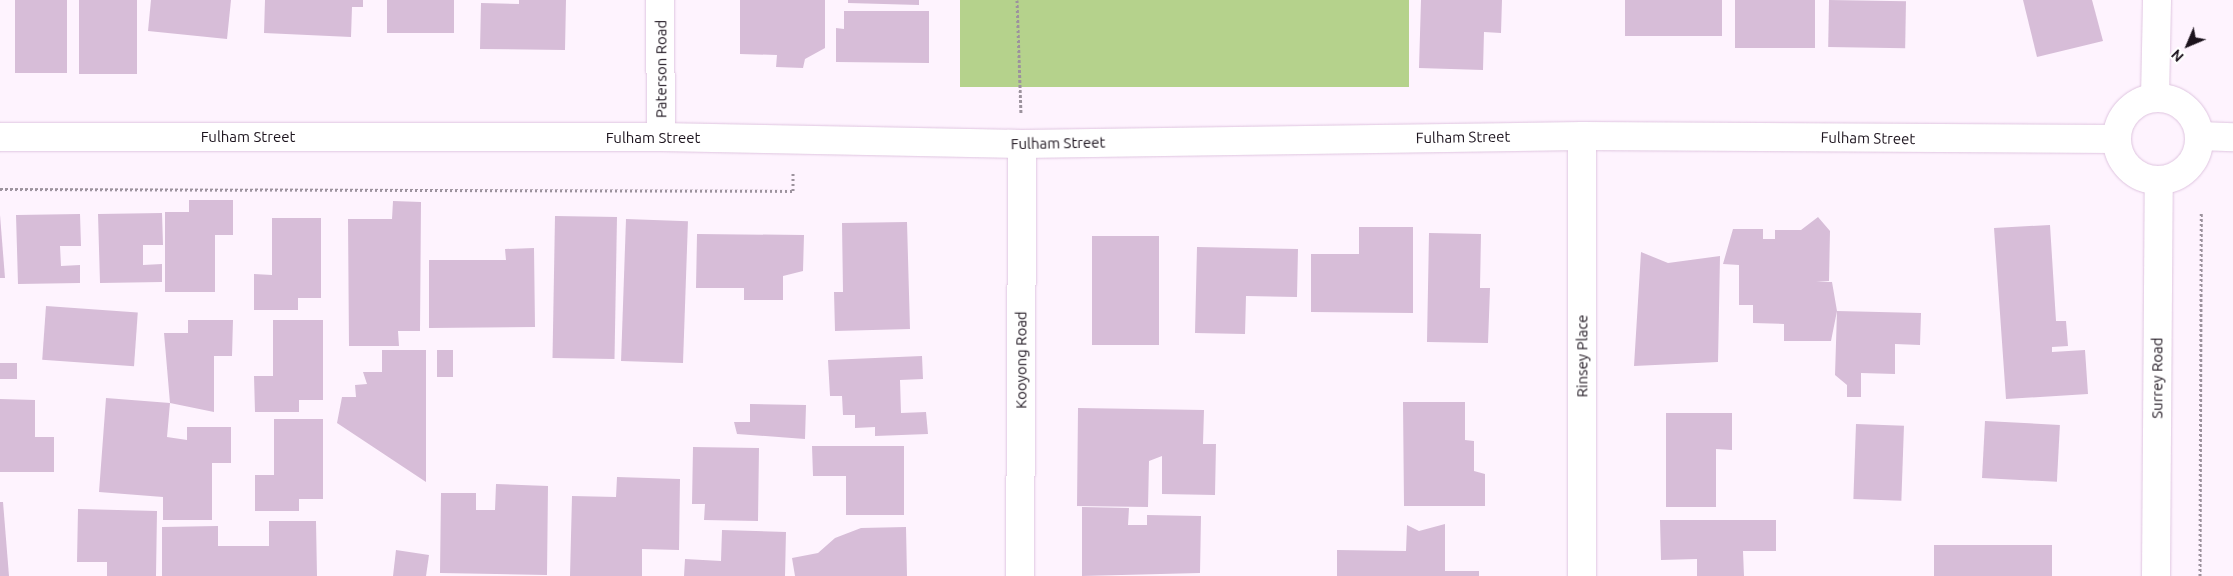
<!DOCTYPE html>
<html>
<head>
<meta charset="utf-8">
<style>
  body { margin:0 }
  #map { position:relative; width:2233px; height:576px; overflow:hidden; background:#fef3fe; font-family:Ubuntu,sans-serif }
  div>[style] { position:absolute }
  [style*='--x'] { left:calc(var(--x)*1px); top:calc(var(--y)*1px); width:calc(var(--w)*1px); rotate:calc(var(--a)*1deg) }
  .green>* { inset:0; background:#b5d28c; transform-origin:0 0 }
  .building>* { inset:0; background:#d7bdd8; transform-origin:0 0 }
  .path>* { height:3px; margin-top:-1.5px; transform-origin:0; background:repeating-linear-gradient(90deg,#9c929d 0 2.5px,transparent 0 5px) }
  .roads { filter:drop-shadow(0 0 1px #dfc5e0) drop-shadow(0 0 1px #dfc5e0) }
  .street>* { height:28px; margin:-14px; padding:0 14px; transform-origin:14px; border-radius:14px; background:#fff }
  .street>.ring { margin:-14px; padding:0; box-sizing:content-box; background:none; border:28px solid #fff; border-radius:50% }
  span { translate:-50% -50%; white-space:nowrap; text-align:center; line-height:1.15; -webkit-text-stroke:4.5px #fff; paint-order:stroke }
  .street-label { font-size:15px; color:#1c131d }
  .north { position:absolute; left:2163px; top:20px; width:50px; height:50px; -webkit-text-stroke:4px #fff; paint-order:stroke; rotate:225deg; font-size:14px; font-weight:700; line-height:20px; text-align:center; color:#1c131d }
  .north::after { content:''; display:block; margin:auto; width:18px; height:22px; background:#1c131d; clip-path:polygon(50% 0,100% 100%,50% 72%,0 100%) }
</style>
</head>
<body>
<div id="map">
  <div class="green">
    <div style="left:960px;top:0;width:449px;height:87px"></div>
  </div>
  <div class="building">
    <div style="left:15px;top:0;width:52px;height:73px"></div>
    <div style="left:79px;top:0;width:58px;height:74px"></div>
    <div style="clip-path:polygon(151px 0,231px 0,227px 39px,148px 31px)"></div>
    <div style="clip-path:polygon(265px 0,363px 0,363px 7px,352px 7px,351px 37px,264px 33px)"></div>
    <div style="left:387px;top:0;width:67px;height:33px"></div>
    <div style="clip-path:polygon(519px 0,566px 0,565px 50px,480px 49px,481px 3px,519px 4px)"></div>
    <div style="clip-path:polygon(740px 0,825px 0,825px 48px,805px 59px,803px 68px,776px 67px,777px 55px,740px 54px)"></div>
    <div style="clip-path:polygon(848px 0,919px 0,919px 5px,848px 3px)"></div>
    <div style="clip-path:polygon(1421px 0,1502px 0,1501px 33px,1484px 32px,1483px 70px,1419px 68px)"></div>
    <div style="left:1625px;top:0;width:97px;height:36px"></div>
    <div style="left:1735px;top:0;width:80px;height:48px"></div>
    <div style="left:1829px;top:0;width:77px;height:47px;rotate:1deg"></div>
    <div style="clip-path:polygon(2023px 0,2092px 0,2103px 41px,2037px 57px)"></div>
    <div style="clip-path:polygon(844px 11px,929px 11px,929px 63px,836px 62px,836px 28px,844px 29px)"></div>
    <div style="clip-path:polygon(189px 200px,233px 200px,233px 235px,215px 235px,215px 292px,165px 292px,165px 212px,189px 212px)"></div>
    <div style="clip-path:polygon(393px 201px,421px 202px,420px 331px,398px 331px,399px 346px,349px 346px,348px 219px,392px 219px)"></div>
    <div style="clip-path:polygon(162px 213px,163px 245px,143px 245px,143px 265px,162px 264px,162px 282px,100px 283px,98px 214px)"></div>
    <div style="clip-path:polygon(80px 214px,81px 246px,60px 246px,61px 266px,80px 265px,80px 283px,18px 284px,16px 215px)"></div>
    <div style="clip-path:polygon(0 215px,5px 278px,0 278px)"></div>
    <div style="left:555px;top:216px;width:62px;height:142px;rotate:1deg"></div>
    <div style="clip-path:polygon(1818px 217px,1830px 231px,1829px 281px,1816px 282px,1832px 282px,1837px 311px,1921px 313px,1920px 345px,1895px 344px,1895px 374px,1861px 373px,1861px 397px,1847px 397px,1847px 385px,1835px 375px,1837px 311px,1831px 341px,1784px 341px,1784px 324px,1753px 323px,1753px 305px,1739px 305px,1739px 265px,1723px 264px,1733px 229px,1763px 229px,1763px 239px,1775px 239px,1775px 230px,1801px 230px)"></div>
    <div style="clip-path:polygon(272px 218px,321px 218px,321px 298px,298px 298px,298px 310px,254px 310px,254px 274px,272px 275px)"></div>
    <div style="left:626px;top:219px;width:62px;height:142px;rotate:2deg"></div>
    <div style="clip-path:polygon(907px 222px,910px 329px,835px 331px,834px 292px,843px 292px,842px 223px)"></div>
    <div style="clip-path:polygon(2050px 225px,2056px 321px,2066px 321px,2068px 346px,2052px 347px,2052px 352px,2085px 350px,2088px 394px,2006px 399px,1994px 228px)"></div>
    <div style="clip-path:polygon(1359px 227px,1413px 227px,1413px 313px,1311px 312px,1311px 254px,1359px 254px)"></div>
    <div style="clip-path:polygon(1429px 233px,1481px 234px,1480px 288px,1490px 288px,1488px 343px,1427px 342px)"></div>
    <div style="clip-path:polygon(697px 234px,804px 235px,803px 271px,783px 276px,783px 300px,744px 300px,744px 288px,696px 288px)"></div>
    <div style="left:1092px;top:236px;width:67px;height:109px"></div>
    <div style="clip-path:polygon(1197px 247px,1298px 249px,1297px 297px,1246px 296px,1245px 334px,1195px 333px)"></div>
    <div style="clip-path:polygon(534px 248px,535px 327px,429px 328px,429px 260px,506px 260px,505px 249px)"></div>
    <div style="clip-path:polygon(1641px 252px,1668px 263px,1720px 256px,1718px 362px,1634px 366px)"></div>
    <div style="left:46px;top:306px;width:92px;height:54px;rotate:4deg"></div>
    <div style="clip-path:polygon(188px 320px,233px 320px,232px 356px,214px 356px,214px 412px,170px 403px,164px 333px,188px 333px)"></div>
    <div style="clip-path:polygon(273px 320px,323px 320px,323px 400px,299px 400px,299px 412px,255px 412px,254px 376px,273px 376px)"></div>
    <div style="clip-path:polygon(382px 350px,426px 350px,426px 482px,337px 423px,342px 397px,356px 397px,355px 385px,367px 384px,363px 372px,382px 372px)"></div>
    <div style="left:437px;top:350px;width:16px;height:27px"></div>
    <div style="clip-path:polygon(922px 356px,923px 379px,900px 380px,901px 413px,926px 412px,928px 434px,875px 436px,875px 427px,855px 428px,855px 415px,843px 415px,842px 396px,830px 396px,828px 360px)"></div>
    <div style="left:0;top:363px;width:17px;height:16px"></div>
    <div style="clip-path:polygon(106px 398px,170px 403px,167px 437px,187px 440px,187px 427px,231px 427px,231px 463px,212px 463px,212px 520px,163px 520px,163px 497px,99px 492px)"></div>
    <div style="clip-path:polygon(0 399px,35px 400px,35px 437px,54px 437px,54px 472px,0 472px)"></div>
    <div style="clip-path:polygon(1403px 402px,1465px 402px,1465px 440px,1474px 441px,1474px 471px,1485px 474px,1485px 506px,1404px 506px)"></div>
    <div style="clip-path:polygon(750px 404px,806px 405px,805px 439px,737px 434px,734px 422px,750px 422px)"></div>
    <div style="clip-path:polygon(1078px 408px,1204px 410px,1203px 444px,1216px 444px,1215px 495px,1162px 494px,1162px 456px,1149px 461px,1148px 507px,1077px 506px)"></div>
    <div style="clip-path:polygon(1666px 413px,1732px 413px,1732px 450px,1716px 449px,1716px 507px,1666px 507px)"></div>
    <div style="clip-path:polygon(274px 419px,323px 419px,323px 499px,299px 499px,299px 511px,255px 511px,255px 475px,274px 475px)"></div>
    <div style="left:1985px;top:421px;width:75px;height:57px;rotate:3deg"></div>
    <div style="left:1856px;top:424px;width:48px;height:75px;rotate:2deg"></div>
    <div style="clip-path:polygon(812px 446px,904px 446px,904px 515px,846px 515px,846px 476px,813px 476px)"></div>
    <div style="clip-path:polygon(693px 447px,759px 448px,758px 521px,704px 520px,705px 504px,692px 504px)"></div>
    <div style="clip-path:polygon(617px 477px,680px 479px,679px 550px,642px 549px,642px 576px,570px 576px,572px 496px,616px 497px)"></div>
    <div style="clip-path:polygon(496px 484px,548px 486px,547px 575px,440px 573px,441px 493px,476px 493px,476px 510px,495px 510px)"></div>
    <div style="clip-path:polygon(0 502px,3px 502px,9px 576px,0 576px)"></div>
    <div style="clip-path:polygon(1082px 507px,1129px 508px,1128px 525px,1147px 525px,1147px 515px,1201px 516px,1200px 573px,1082px 576px)"></div>
    <div style="clip-path:polygon(78px 509px,157px 511px,156px 576px,107px 576px,107px 562px,77px 562px)"></div>
    <div style="clip-path:polygon(1660px 520px,1776px 520px,1776px 551px,1743px 551px,1744px 576px,1697px 576px,1697px 559px,1661px 560px)"></div>
    <div style="clip-path:polygon(269px 521px,316px 521px,317px 576px,162px 576px,162px 527px,218px 526px,218px 546px,269px 546px)"></div>
    <div style="clip-path:polygon(1445px 524px,1445px 571px,1479px 571px,1479px 576px,1337px 576px,1337px 550px,1406px 551px,1407px 525px,1419px 531px)"></div>
    <div style="clip-path:polygon(906px 527px,907px 576px,795px 576px,792px 558px,818px 553px,835px 538px,861px 528px)"></div>
    <div style="clip-path:polygon(722px 530px,786px 532px,785px 576px,684px 576px,685px 559px,721px 561px)"></div>
    <div style="left:1934px;top:545px;width:118px;height:31px"></div>
    <div style="clip-path:polygon(396px 550px,429px 555px,426px 576px,393px 576px)"></div>
  </div>
  <div class="path">
    <div style="--x:1017;--y:0;--w:113;--a:88"></div>
    <div style="--x:0;--y:189;--w:793;--a:0.14"></div>
    <div style="--x:793;--y:191;--w:19;--a:-90"></div>
    <div style="--x:2200;--y:576;--w:363;--a:-89.8"></div>
  </div>
  <div class="roads">
    <div class="street">
      <div style="--x:660;--y:0;--w:137;--a:89.6"></div>
      <div style="--x:2155;--y:97;--w:97;--a:-88.8"></div>
      <div class="ring" style="left:2117px;top:98px;width:54px;height:54px"></div>
      <div style="--x:2200;--y:136;--w:33;--a:2"></div>
      <div style="--x:0;--y:137;--w:661;--a:0"></div>
      <div style="--x:661;--y:137;--w:361;--a:1.1"></div>
      <div style="--x:1022;--y:144;--w:560;--a:-0.82"></div>
      <div style="--x:1582;--y:136;--w:534;--a:0.32"></div>
      <div style="--x:1020;--y:576;--w:432;--a:-89.7"></div>
      <div style="--x:1582;--y:576;--w:440;--a:-90"></div>
      <div style="--x:2156;--y:576;--w:396;--a:-89.6"></div>
    </div>
  </div>
  <div class="street-label">
    <span style="left:661px;top:69px;rotate:-90deg">Paterson Road</span>
    <span style="left:248px;top:137px">Fulham Street</span>
    <span style="left:1463px;top:137px;rotate:-1deg">Fulham Street</span>
    <span style="left:653px;top:138px">Fulham Street</span>
    <span style="left:1868px;top:138px;rotate:1deg">Fulham Street</span>
    <span style="left:1058px;top:143px;rotate:-1deg">Fulham Street</span>
    <span style="left:1582px;top:356px;rotate:-90deg">Rinsey Place</span>
    <span style="left:1021px;top:360px;rotate:-90deg">Kooyong Road</span>
    <span style="left:2157px;top:378px;rotate:-90deg">Surrey Road</span>
  </div>
  <div class="north">N</div>
</div>
</body>
</html>
